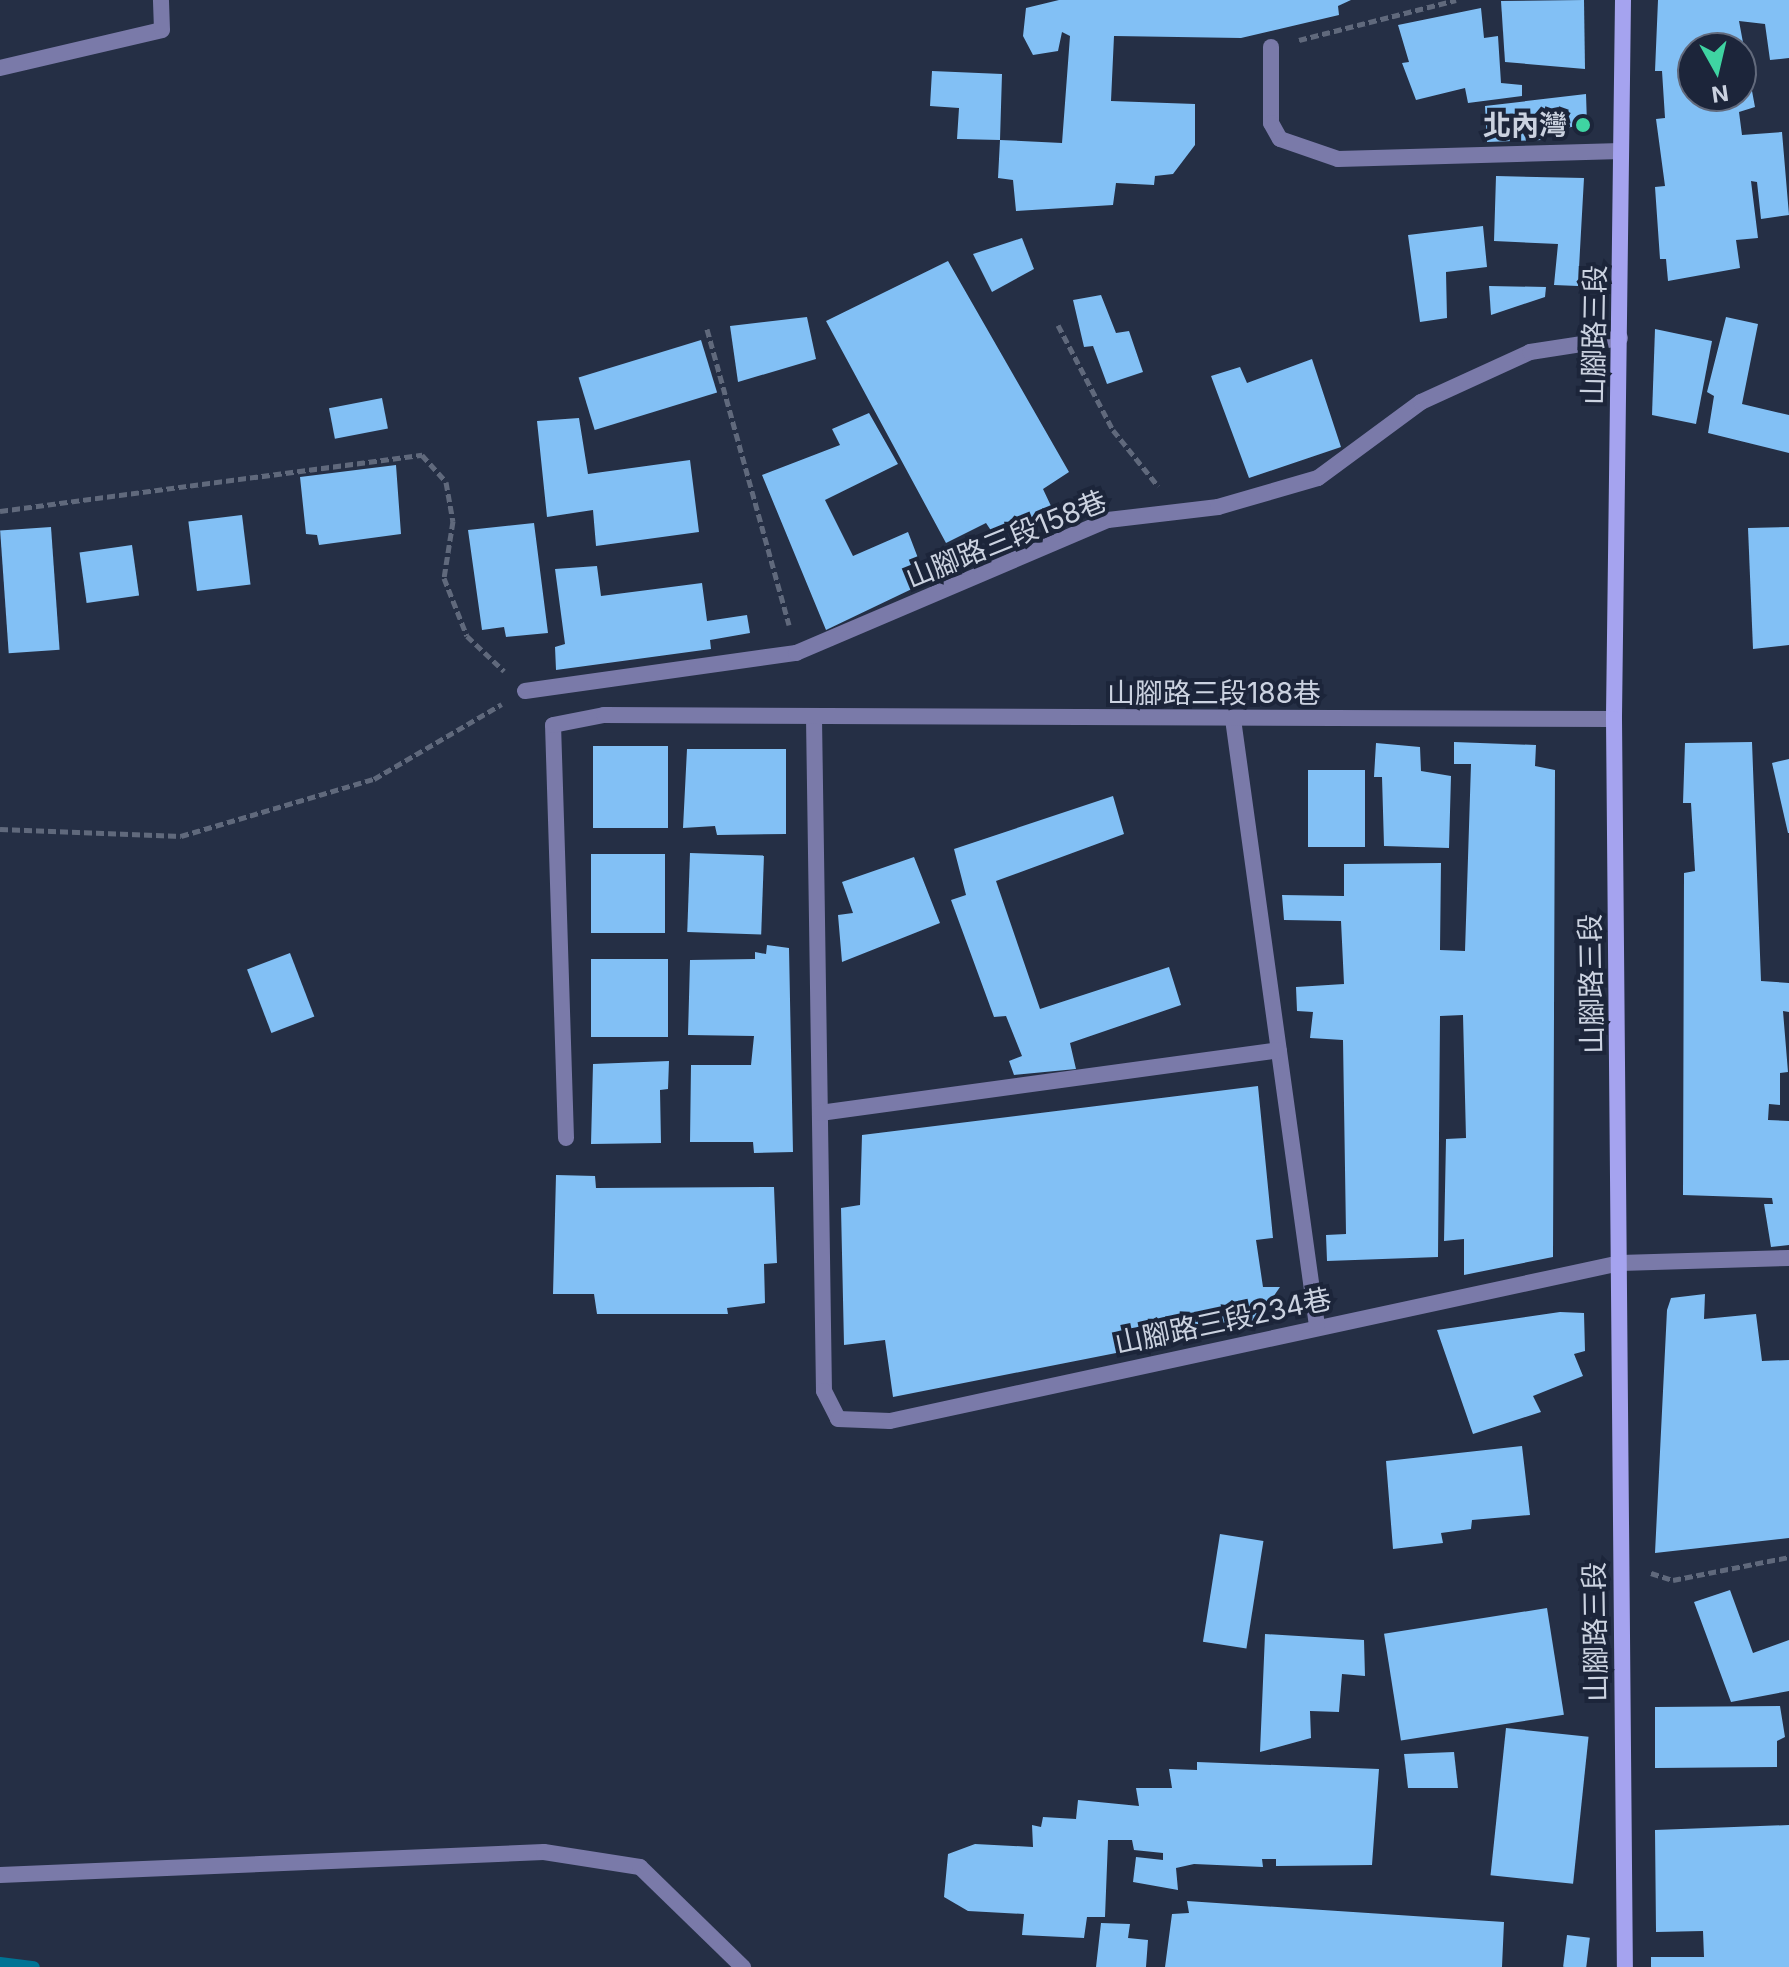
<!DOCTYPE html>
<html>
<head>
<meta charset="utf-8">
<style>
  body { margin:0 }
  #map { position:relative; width:1789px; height:1967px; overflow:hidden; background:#252f45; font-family:Inter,"Noto Sans TC",sans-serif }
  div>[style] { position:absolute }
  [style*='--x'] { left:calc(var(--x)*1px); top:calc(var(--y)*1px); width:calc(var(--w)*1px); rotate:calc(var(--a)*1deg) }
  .stream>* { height:12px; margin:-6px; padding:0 6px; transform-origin:6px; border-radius:6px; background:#007494 }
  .building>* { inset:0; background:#82c0f5; transform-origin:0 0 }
  .path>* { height:5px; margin-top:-2.5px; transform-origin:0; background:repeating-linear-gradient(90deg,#60697c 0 8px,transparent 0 12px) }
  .lane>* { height:16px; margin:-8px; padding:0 8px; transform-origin:8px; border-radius:8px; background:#7a7aa9 }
  .secondary>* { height:16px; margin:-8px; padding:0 8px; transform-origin:8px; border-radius:8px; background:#a5a3ef }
  .dots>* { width:22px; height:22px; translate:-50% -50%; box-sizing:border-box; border:4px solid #1c253a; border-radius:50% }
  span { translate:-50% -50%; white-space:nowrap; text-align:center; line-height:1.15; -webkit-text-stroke:8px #1c253a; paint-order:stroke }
  .poi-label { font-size:28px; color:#cbd2e0; font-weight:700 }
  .right { translate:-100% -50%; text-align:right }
  .street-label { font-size:28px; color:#cbd2e0 }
  .north { position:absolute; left:1677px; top:32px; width:80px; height:80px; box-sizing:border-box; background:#1c253a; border:2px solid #626a7c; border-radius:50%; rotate:172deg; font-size:22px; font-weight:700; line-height:32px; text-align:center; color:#cbd2e0 }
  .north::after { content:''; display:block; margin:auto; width:28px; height:36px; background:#3fd4a2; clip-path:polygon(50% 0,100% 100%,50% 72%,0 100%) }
</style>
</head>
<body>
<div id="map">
  <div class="stream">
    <div style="--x:0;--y:1963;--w:34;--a:7"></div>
  </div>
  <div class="building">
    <div style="clip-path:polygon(1059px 0,1351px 0,1338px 6px,1339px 15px,1241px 38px,1114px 36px,1111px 101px,1195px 104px,1195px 145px,1173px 174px,1155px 176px,1154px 185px,1116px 183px,1113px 205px,1016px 211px,1013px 180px,998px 178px,1000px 140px,1062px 143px,1070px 36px,1062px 32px,1058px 51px,1033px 55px,1023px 36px,1026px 8px)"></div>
    <div style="clip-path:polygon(1584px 0,1585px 69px,1505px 62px,1501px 1px)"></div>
    <div style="clip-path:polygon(evenodd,1658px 0,1789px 0,1789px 58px,1770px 60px,1765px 24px,1739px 21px,1755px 107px,1739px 112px,1742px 135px,1782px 132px,1789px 215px,1761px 219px,1757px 182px,1751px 181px,1758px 238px,1736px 240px,1740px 268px,1668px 281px,1666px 259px,1660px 259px,1655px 187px,1665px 186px,1656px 119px,1665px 118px,1662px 71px,1655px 71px,1658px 0,1693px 48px,1741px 48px,1741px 96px,1693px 96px,1693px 48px)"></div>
    <div style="clip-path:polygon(1481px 8px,1484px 38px,1498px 36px,1501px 83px,1522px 85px,1522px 96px,1468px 103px,1465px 88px,1416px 100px,1402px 63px,1409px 62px,1398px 25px)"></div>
    <div style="clip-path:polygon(932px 71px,1002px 74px,1000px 140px,957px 139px,959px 108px,930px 106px)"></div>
    <div style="clip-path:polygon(1586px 94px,1587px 124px,1540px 133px,1541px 140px,1487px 142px,1485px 106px)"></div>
    <div style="clip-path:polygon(1496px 176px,1584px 178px,1578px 286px,1554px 285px,1558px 244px,1494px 241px)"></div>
    <div style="clip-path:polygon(1483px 226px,1487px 267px,1446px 272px,1447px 318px,1420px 322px,1408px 235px)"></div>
    <div style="clip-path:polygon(1022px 238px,1034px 269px,992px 292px,973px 254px)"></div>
    <div style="clip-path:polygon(948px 261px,1069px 472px,1043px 489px,1051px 506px,996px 538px,986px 523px,946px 543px,826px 321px)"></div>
    <div style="clip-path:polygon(1489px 286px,1546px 287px,1545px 297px,1491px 315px)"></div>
    <div style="clip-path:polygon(1101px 295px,1116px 333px,1129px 331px,1143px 372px,1107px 384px,1093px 346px,1084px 347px,1073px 300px)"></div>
    <div style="clip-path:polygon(807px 317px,816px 359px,738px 382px,730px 326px)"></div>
    <div style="clip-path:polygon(1726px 317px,1758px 324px,1742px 404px,1789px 415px,1789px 453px,1708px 433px,1714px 396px,1707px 392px)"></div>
    <div style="clip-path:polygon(1655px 329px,1712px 341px,1696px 424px,1652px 415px)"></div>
    <div style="left:701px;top:340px;width:55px;height:128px;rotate:73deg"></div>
    <div style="clip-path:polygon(1312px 359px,1341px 447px,1249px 478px,1211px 376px,1240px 367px,1247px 383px)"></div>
    <div style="left:382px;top:398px;width:31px;height:54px;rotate:79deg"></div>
    <div style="clip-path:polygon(869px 413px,898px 464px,825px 500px,853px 556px,908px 532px,923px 571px,934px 567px,939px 576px,826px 630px,762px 475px,840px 445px,832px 429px)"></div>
    <div style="clip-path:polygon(579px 418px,588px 474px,690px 460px,699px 532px,596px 546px,593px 510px,547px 517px,537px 421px)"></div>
    <div style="clip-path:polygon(396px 465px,401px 534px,319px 545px,317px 535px,306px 534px,300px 477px)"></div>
    <div style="left:242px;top:515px;width:70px;height:54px;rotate:83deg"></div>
    <div style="clip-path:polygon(534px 523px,548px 633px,506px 637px,504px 627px,482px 630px,468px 530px)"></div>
    <div style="left:51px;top:527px;width:123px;height:51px;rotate:86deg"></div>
    <div style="clip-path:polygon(1789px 527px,1789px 645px,1753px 649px,1748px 528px)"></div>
    <div style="left:132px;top:545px;width:51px;height:53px;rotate:82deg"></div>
    <div style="clip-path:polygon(597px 566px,601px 596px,702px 583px,707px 621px,747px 615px,750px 633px,710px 640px,711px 649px,556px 670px,555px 647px,565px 644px,555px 569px)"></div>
    <div style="clip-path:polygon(1454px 742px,1536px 745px,1535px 766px,1555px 770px,1553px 1257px,1464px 1275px,1464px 1239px,1444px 1241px,1446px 1139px,1466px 1138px,1463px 1015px,1440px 1016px,1438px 1257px,1327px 1261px,1326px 1235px,1346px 1234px,1343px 1040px,1310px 1038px,1313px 1012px,1297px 1011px,1296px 987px,1344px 984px,1341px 921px,1284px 920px,1282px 895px,1344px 896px,1344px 864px,1441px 863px,1440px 950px,1465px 951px,1471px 764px,1454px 764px)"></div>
    <div style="clip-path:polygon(1752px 742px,1761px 981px,1789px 983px,1789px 1012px,1783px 1011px,1788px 1072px,1780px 1073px,1780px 1105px,1769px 1104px,1768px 1120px,1789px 1121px,1789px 1245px,1771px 1247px,1764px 1204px,1773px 1204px,1772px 1198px,1683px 1195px,1684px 873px,1695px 871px,1691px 803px,1683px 803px,1685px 743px)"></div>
    <div style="clip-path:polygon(1376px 743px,1420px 747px,1421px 771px,1451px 776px,1449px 848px,1384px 846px,1382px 777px,1374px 777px)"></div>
    <div style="left:593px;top:746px;width:75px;height:82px"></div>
    <div style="clip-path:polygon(687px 749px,786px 749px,786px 834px,717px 835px,715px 826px,683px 828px)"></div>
    <div style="clip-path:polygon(1789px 759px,1789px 833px,1788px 833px,1772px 763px)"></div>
    <div style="left:1308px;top:770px;width:57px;height:77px"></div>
    <div style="clip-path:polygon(1113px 796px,1124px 834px,996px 881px,1040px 1009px,1169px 967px,1181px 1005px,1070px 1043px,1076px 1069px,1014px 1075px,1009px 1061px,1022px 1056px,1006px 1016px,994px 1017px,951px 900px,966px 895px,954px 849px)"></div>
    <div style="left:690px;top:853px;width:74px;height:79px;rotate:2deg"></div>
    <div style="left:591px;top:854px;width:74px;height:79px"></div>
    <div style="clip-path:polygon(914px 857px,940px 923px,842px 962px,838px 915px,853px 913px,842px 882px)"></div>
    <div style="clip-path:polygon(767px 945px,789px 948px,793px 1152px,754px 1153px,753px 1142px,690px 1142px,691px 1065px,751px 1065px,754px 1036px,688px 1035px,690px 960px,755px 959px,755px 952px,766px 954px)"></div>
    <div style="left:290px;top:953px;width:68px;height:46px;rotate:69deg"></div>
    <div style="left:591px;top:959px;width:77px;height:78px"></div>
    <div style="clip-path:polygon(669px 1061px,668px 1089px,660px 1090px,661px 1143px,591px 1144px,593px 1064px)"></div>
    <div style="clip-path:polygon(1258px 1086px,1273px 1238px,1256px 1240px,1263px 1287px,1280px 1287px,1253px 1326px,893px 1397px,885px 1340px,844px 1345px,841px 1208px,860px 1205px,862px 1135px)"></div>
    <div style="clip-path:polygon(556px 1175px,595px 1176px,596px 1188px,774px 1187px,777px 1263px,764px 1264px,765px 1303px,727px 1308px,728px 1314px,597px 1314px,594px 1294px,553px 1294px)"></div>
    <div style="clip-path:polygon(1705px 1294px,1704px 1319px,1756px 1314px,1762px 1361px,1789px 1360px,1789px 1538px,1655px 1553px,1667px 1310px,1671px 1298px)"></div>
    <div style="clip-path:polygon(1560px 1312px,1584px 1313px,1585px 1351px,1574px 1354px,1583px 1376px,1533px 1396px,1541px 1412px,1473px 1434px,1437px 1330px)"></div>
    <div style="clip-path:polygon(1522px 1446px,1530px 1515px,1472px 1520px,1471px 1529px,1441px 1533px,1443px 1543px,1393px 1549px,1386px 1461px)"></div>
    <div style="left:1220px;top:1534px;width:44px;height:109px;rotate:9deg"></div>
    <div style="clip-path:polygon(1730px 1590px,1753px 1653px,1789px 1640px,1789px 1691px,1731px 1702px,1694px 1602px)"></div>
    <div style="left:1547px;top:1608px;width:108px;height:165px;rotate:81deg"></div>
    <div style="clip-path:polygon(1265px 1634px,1364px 1640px,1365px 1676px,1342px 1674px,1339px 1712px,1310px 1711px,1311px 1738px,1260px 1752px)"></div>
    <div style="clip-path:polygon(1780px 1706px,1785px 1737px,1777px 1741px,1777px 1767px,1655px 1768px,1655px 1707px)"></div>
    <div style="left:1506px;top:1728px;width:83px;height:148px;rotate:6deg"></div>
    <div style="clip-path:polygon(1454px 1752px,1458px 1788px,1408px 1788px,1404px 1754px)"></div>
    <div style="clip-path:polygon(1197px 1762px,1379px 1769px,1372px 1865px,1276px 1866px,1276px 1859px,1262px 1859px,1263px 1867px,1194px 1864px,1176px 1868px,1178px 1890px,1133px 1882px,1136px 1857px,1163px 1860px,1163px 1853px,1134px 1850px,1132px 1840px,1108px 1840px,1105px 1917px,1087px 1917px,1084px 1938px,1022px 1935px,1024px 1914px,968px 1911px,944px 1897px,948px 1854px,975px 1844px,1033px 1847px,1032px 1825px,1041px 1827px,1043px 1817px,1076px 1819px,1078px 1800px,1139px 1806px,1136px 1788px,1172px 1788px,1169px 1769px,1197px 1770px)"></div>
    <div style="clip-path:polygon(1789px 1825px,1789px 1967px,1651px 1967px,1651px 1957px,1704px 1957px,1703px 1931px,1656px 1932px,1655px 1830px)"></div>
    <div style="clip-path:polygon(1187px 1901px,1504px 1922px,1502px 1967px,1165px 1967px,1172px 1914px,1189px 1913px)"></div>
    <div style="clip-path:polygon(1101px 1923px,1130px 1924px,1128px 1938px,1148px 1940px,1146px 1967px,1096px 1967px)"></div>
    <div style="left:1567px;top:1935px;width:23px;height:32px;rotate:7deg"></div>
  </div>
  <div class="path">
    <div style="--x:1299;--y:40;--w:162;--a:-14.3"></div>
    <div style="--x:1058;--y:325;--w:119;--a:62.4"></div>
    <div style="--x:1113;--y:430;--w:72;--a:51.2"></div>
    <div style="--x:707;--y:329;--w:307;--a:74.5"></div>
    <div style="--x:0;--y:511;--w:426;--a:-7.6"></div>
    <div style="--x:422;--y:455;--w:36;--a:48"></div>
    <div style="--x:446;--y:482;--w:40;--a:80"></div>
    <div style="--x:453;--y:521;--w:58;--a:99"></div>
    <div style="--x:444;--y:578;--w:62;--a:68.4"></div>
    <div style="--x:467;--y:636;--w:51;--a:43.4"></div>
    <div style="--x:0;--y:829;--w:181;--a:2.2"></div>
    <div style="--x:181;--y:836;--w:201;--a:-16.5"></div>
    <div style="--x:374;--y:779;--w:148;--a:-30.4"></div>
    <div style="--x:1651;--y:1573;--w:23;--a:18"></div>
    <div style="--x:1673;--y:1580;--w:118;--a:-11.2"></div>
  </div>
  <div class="lane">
    <div style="--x:1271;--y:47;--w:76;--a:90"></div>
    <div style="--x:1271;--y:123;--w:18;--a:61"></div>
    <div style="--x:1280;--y:139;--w:61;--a:19"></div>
    <div style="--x:1338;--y:159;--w:283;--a:-1.6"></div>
    <div style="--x:0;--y:68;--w:166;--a:-13.2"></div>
    <div style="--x:162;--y:30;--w:30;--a:-92"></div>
    <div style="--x:525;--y:691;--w:274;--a:-8"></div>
    <div style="--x:796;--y:653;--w:339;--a:-23.1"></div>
    <div style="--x:1108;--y:520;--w:111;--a:-6.7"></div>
    <div style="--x:1218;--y:507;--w:104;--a:-16.2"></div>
    <div style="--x:1318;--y:478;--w:128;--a:-36.4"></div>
    <div style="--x:1421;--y:402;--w:120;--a:-24.6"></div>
    <div style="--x:1530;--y:352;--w:91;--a:-8.8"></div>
    <div style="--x:814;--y:718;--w:673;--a:89.15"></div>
    <div style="--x:824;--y:1391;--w:31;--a:63"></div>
    <div style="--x:838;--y:1419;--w:52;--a:2.2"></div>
    <div style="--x:890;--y:1421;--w:747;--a:-12.21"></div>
    <div style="--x:1620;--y:1263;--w:169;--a:-1.7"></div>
    <div style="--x:1233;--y:719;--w:613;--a:82.12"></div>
    <div style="--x:820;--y:1113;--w:463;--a:-7.8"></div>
    <div style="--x:566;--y:1138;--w:413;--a:-91.8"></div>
    <div style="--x:553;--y:725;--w:52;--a:-11.1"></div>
    <div style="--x:604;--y:715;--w:1010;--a:0.23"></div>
    <div style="--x:0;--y:1875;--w:544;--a:-2.42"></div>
    <div style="--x:544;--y:1852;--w:97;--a:8.9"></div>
    <div style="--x:640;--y:1867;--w:144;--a:44.2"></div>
  </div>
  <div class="secondary">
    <div style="--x:1623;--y:0;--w:719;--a:90.72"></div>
    <div style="--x:1614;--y:719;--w:1248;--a:89.5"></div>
  </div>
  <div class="dots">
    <div style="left:1583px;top:125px;background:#3fd4a2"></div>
  </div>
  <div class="poi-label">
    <span class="right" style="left:1567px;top:125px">北內灣</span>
  </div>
  <div class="street-label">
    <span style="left:1594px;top:335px;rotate:-89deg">山腳路三段</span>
    <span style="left:1006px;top:539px;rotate:-22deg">山腳路三段158巷</span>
    <span style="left:1214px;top:693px">山腳路三段188巷</span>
    <span style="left:1591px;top:984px;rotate:-91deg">山腳路三段</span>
    <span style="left:1223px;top:1321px;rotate:-12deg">山腳路三段234巷</span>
    <span style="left:1595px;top:1632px;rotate:-91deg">山腳路三段</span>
  </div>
  <div class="north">N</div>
</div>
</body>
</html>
